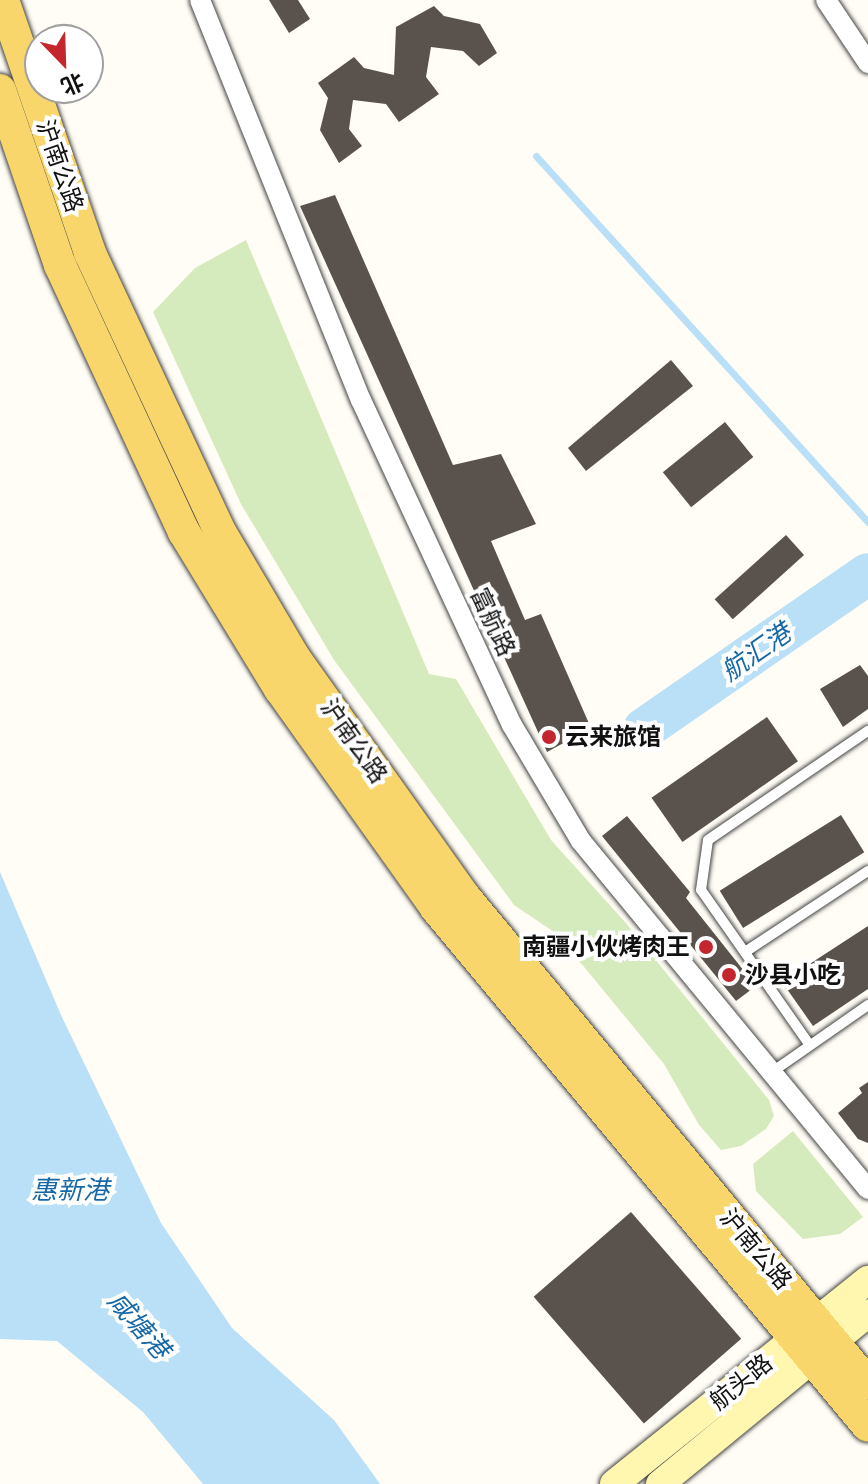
<!DOCTYPE html>
<html>
<head>
<meta charset="utf-8">
<style>
  body { margin:0 }
  #map { position:relative; width:868px; height:1484px; overflow:hidden; background:#fffdf5; font-family:"IBM Plex Serif","Noto Sans SC",serif }
  div>[style] { position:absolute }
  [style*='--x'] { left:calc(var(--x)*1px); top:calc(var(--y)*1px); width:calc(var(--w)*1px); rotate:calc(var(--a)*1deg) }
  .green>* { inset:0; background:#d5ebbd }
  .water>* { inset:0; background:#b9e0f7 }
  .stream>* { height:7px; margin:-3.5px; padding:0 3.5px; transform-origin:3.5px; border-radius:3.5px; background:#b9e0f7 }
  .river>* { height:42px; margin:-21px; padding:0 21px; transform-origin:21px; border-radius:21px; background:#b9e0f7 }
  .building>* { inset:0; background:#5a524d; transform-origin:0 0 }
  .roads { filter:drop-shadow(0 0 2px #444) drop-shadow(0 0 2px #444) }
  .lane>* { height:10px; margin:-5px; padding:0 5px; transform-origin:5px; border-radius:5px; background:#fff }
  .street>* { height:20px; margin:-10px; padding:0 10px; transform-origin:10px; border-radius:10px; background:#fff }
  .secondary>* { height:28px; margin:-14px; padding:0 14px; transform-origin:14px; border-radius:14px; background:#fff6b0 }
  .primary>* { height:32px; margin:-16px; padding:0 16px; transform-origin:16px; border-radius:16px; background:#f9d66b }
  .dots>* { width:22px; height:22px; translate:-50% -50%; box-sizing:border-box; border:4px solid #fff; border-radius:50% }
  span { translate:-50% -50%; white-space:nowrap; text-align:center; line-height:1.15; -webkit-text-stroke:8px #fff; paint-order:stroke }
  .street-label { font-size:24px; color:#111 }
  .poi-label { font-size:24px; color:#111; font-weight:700 }
  .left { translate:0 -50%; text-align:left }
  .right { translate:-100% -50%; text-align:right }
  .water-label { font-size:26px; color:#1768a6; font-style:italic }
  .north { position:absolute; left:24px; top:24px; width:80px; height:80px; box-sizing:border-box; background:#fff; border:2px solid #a0a0a0; border-radius:50%; rotate:157deg; font-size:22px; font-weight:700; line-height:32px; text-align:center; color:#111 }
  .north::after { content:''; display:block; margin:auto; width:28px; height:36px; background:#c4262e; clip-path:polygon(50% 0,100% 100%,50% 72%,0 100%) }
</style>
</head>
<body>
<div id="map">
  <div class="green">
    <div style="clip-path:polygon(246px 240px,429px 674px,456px 679px,551px 840px,625px 922px,769px 1100px,774px 1116px,766px 1129px,741px 1146px,721px 1150px,699px 1125px,664px 1064px,557px 934px,514px 905px,334px 660px,241px 504px,153px 312px,195px 268px)"></div>
    <div style="clip-path:polygon(793px 1131px,863px 1217px,840px 1234px,803px 1239px,756px 1191px,753px 1164px)"></div>
  </div>
  <div class="water">
    <div style="clip-path:polygon(0 872px,61px 1015px,161px 1223px,232px 1328px,334px 1420px,380px 1484px,203px 1484px,143px 1412px,57px 1341px,0 1339px)"></div>
  </div>
  <div class="stream">
    <div style="--x:536;--y:156;--w:494;--a:47.8"></div>
  </div>
  <div class="river">
    <div style="--x:644;--y:729;--w:272;--a:-34.7"></div>
  </div>
  <div class="building">
    <div style="clip-path:polygon(269px 0,298px 0,310px 19px,289px 33px)"></div>
    <div style="clip-path:polygon(434px 6px,444px 16px,480px 24px,497px 53px,479px 66px,463px 51px,431px 47px,426px 77px,439px 94px,399px 122px,386px 104px,353px 100px,349px 129px,362px 146px,339px 163px,320px 130px,328px 98px,318px 83px,354px 57px,364px 68px,394px 75px,396px 27px)"></div>
    <div style="clip-path:polygon(335px 195px,453px 465px,501px 454px,536px 524px,491px 541px,525px 620px,541px 614px,591px 728px,547px 752px,300px 206px)"></div>
    <div style="clip-path:polygon(671px 360px,693px 386px,586px 471px,568px 448px)"></div>
    <div style="left:725px;top:422px;width:45px;height:80px;rotate:51deg"></div>
    <div style="left:786px;top:535px;width:27px;height:96px;rotate:48deg"></div>
    <div style="clip-path:polygon(860px 665px,868px 676px,868px 709px,843px 727px,820px 689px)"></div>
    <div style="left:767px;top:717px;width:54px;height:141px;rotate:55deg"></div>
    <div style="left:841px;top:815px;width:44px;height:143px;rotate:58deg"></div>
    <div style="clip-path:polygon(627px 816px,690px 892px,686px 898px,756px 986px,736px 1001px,602px 836px)"></div>
    <div style="clip-path:polygon(868px 926px,868px 989px,813px 1026px,782px 982px)"></div>
    <div style="clip-path:polygon(868px 1082px,868px 1143px,858px 1139px,838px 1113px,862px 1093px,859px 1088px)"></div>
    <div style="left:631px;top:1212px;width:168px;height:129px;rotate:49deg"></div>
  </div>
  <div class="roads">
    <div class="lane">
      <div style="--x:745;--y:952;--w:147;--a:-33.4"></div>
      <div style="--x:809;--y:1044;--w:188;--a:-125"></div>
      <div style="--x:701;--y:890;--w:50;--a:-82"></div>
      <div style="--x:708;--y:840;--w:194;--a:-34.3"></div>
      <div style="--x:772;--y:1072;--w:117;--a:-34.9"></div>
    </div>
    <div class="street">
      <div style="--x:200;--y:0;--w:431;--a:68.1"></div>
      <div style="--x:361;--y:400;--w:358;--a:65.1"></div>
      <div style="--x:512;--y:725;--w:135;--a:59.3"></div>
      <div style="--x:581;--y:841;--w:451;--a:50.5"></div>
      <div style="--x:826;--y:0;--w:76;--a:56.3"></div>
    </div>
    <div class="secondary">
      <div style="--x:614;--y:1484;--w:326;--a:-38.8"></div>
      <div style="--x:660;--y:1484;--w:269;--a:-39.4"></div>
    </div>
    <div class="primary">
      <div style="--x:3;--y:0;--w:268;--a:71"></div>
      <div style="--x:90;--y:253;--w:306;--a:65"></div>
      <div style="--x:219;--y:530;--w:147;--a:59.4"></div>
      <div style="--x:294;--y:657;--w:292;--a:54.6"></div>
      <div style="--x:463;--y:895;--w:635;--a:50.37"></div>
      <div style="--x:0;--y:90;--w:185;--a:71.1"></div>
      <div style="--x:60;--y:265;--w:294;--a:65.1"></div>
      <div style="--x:184;--y:532;--w:184;--a:58.6"></div>
      <div style="--x:280;--y:689;--w:269;--a:54.5"></div>
      <div style="--x:436;--y:908;--w:674;--a:50.17"></div>
    </div>
  </div>
  <div class="dots">
    <div style="left:549px;top:737px;background:#c4262e"></div>
    <div style="left:706px;top:947px;background:#c4262e"></div>
    <div style="left:729px;top:975px;background:#c4262e"></div>
  </div>
  <div class="street-label">
    <span style="left:60px;top:166px;rotate:71deg">沪南公路</span>
    <span style="left:493px;top:622px;rotate:65deg">富航路</span>
    <span style="left:354px;top:741px;rotate:55deg">沪南公路</span>
    <span style="left:756px;top:1249px;rotate:50deg">沪南公路</span>
    <span style="left:741px;top:1382px;rotate:-39deg">航头路</span>
  </div>
  <div class="poi-label">
    <span class="left" style="left:565px;top:737px">云来旅馆</span>
    <span class="right" style="left:690px;top:947px">南疆小伙烤肉王</span>
    <span class="left" style="left:745px;top:975px">沙县小吃</span>
  </div>
  <div class="water-label">
    <span style="left:756px;top:652px;rotate:-35deg">航汇港</span>
    <span style="left:70px;top:1190px">惠新港</span>
    <span style="left:139px;top:1325px;rotate:49deg">咸塘港</span>
  </div>
  <div class="north">北</div>
</div>
</body>
</html>
